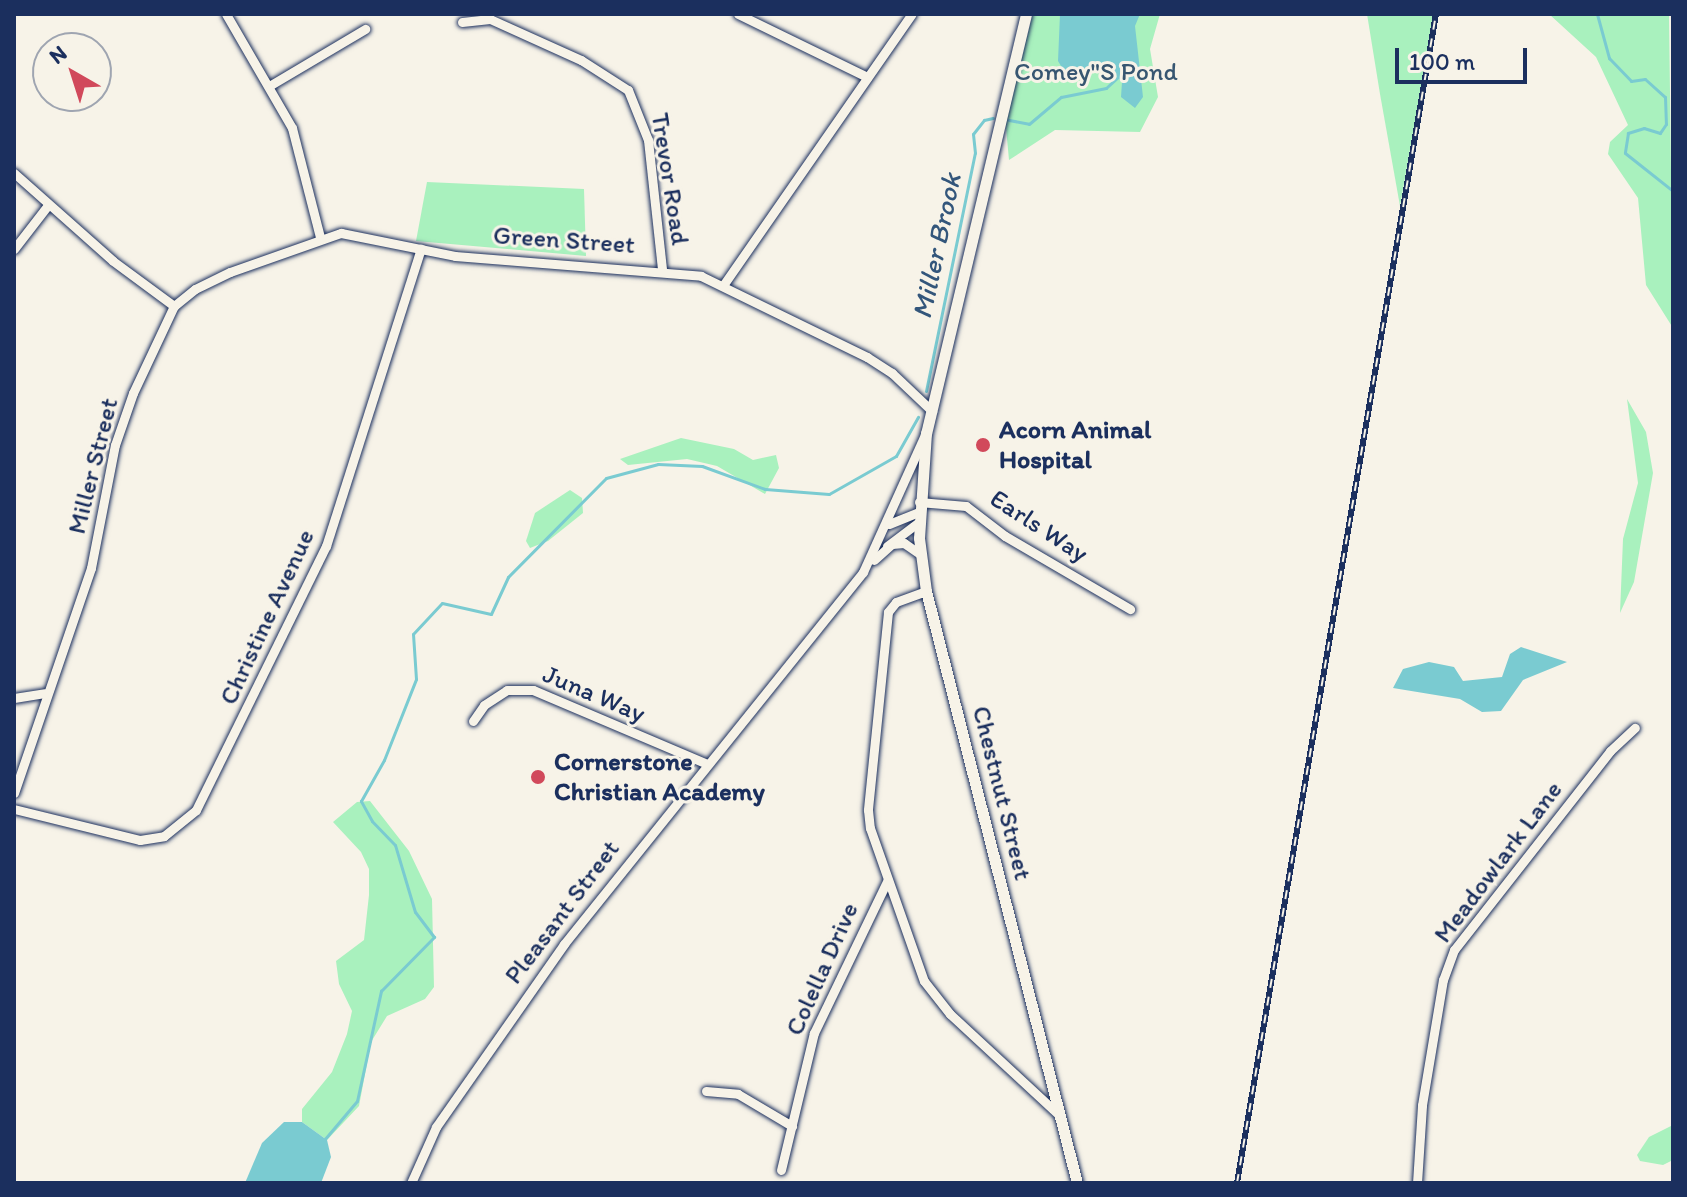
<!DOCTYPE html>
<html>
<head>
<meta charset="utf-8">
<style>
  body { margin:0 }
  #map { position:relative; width:1687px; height:1197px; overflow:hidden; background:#f7f3e8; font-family:Itim,sans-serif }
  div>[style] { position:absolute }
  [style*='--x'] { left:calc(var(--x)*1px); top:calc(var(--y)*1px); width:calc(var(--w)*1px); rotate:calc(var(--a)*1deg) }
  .green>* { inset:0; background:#a9f1be }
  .water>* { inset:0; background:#7acbd1 }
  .stream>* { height:3px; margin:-1.5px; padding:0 1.5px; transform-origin:1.5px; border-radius:1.5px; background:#7acbd1 }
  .roads { filter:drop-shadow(0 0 2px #1b2f5e) drop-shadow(0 0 2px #1b2f5e) }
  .minor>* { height:9px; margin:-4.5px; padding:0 4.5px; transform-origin:4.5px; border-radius:4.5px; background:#f7f3e8 }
  .major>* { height:11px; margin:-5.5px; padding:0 5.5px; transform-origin:5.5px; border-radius:5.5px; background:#f7f3e8 }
  .rail>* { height:6px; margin-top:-3px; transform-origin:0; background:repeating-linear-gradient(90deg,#f7f3e8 0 9px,#1b2f5e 0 18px); box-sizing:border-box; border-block:2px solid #1b2f5e }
  .dots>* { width:22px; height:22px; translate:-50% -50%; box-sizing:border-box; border:4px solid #f7f3e8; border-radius:50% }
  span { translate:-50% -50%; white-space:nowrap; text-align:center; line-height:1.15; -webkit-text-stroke:6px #f7f3e8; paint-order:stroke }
  .park-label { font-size:26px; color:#375671 }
  .street-label { font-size:26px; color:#1b2f5e }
  .poi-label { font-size:26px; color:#1b2f5e; font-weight:700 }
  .left { translate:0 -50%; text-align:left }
  .water-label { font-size:28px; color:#33567b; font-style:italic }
  .frame { position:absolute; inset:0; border:16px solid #1b2f5e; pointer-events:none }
  .north { position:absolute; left:32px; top:32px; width:80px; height:80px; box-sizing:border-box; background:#f7f3e8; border:2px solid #9fa5b1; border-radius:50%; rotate:321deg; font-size:22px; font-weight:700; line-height:32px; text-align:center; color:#1b2f5e }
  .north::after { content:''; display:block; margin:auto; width:28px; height:36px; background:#d1495b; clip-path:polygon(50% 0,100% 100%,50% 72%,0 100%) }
  .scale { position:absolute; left:1395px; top:48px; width:132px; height:36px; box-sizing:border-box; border:4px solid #1b2f5e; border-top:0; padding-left:10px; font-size:24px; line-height:28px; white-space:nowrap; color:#1b2f5e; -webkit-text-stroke:6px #f7f3e8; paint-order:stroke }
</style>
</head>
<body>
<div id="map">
  <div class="green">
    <div style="clip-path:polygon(1033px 14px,1160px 14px,1150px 49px,1158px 97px,1140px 132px,1055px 130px,1009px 160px,1005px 117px)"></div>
    <div style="clip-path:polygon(1367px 14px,1434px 14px,1400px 206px,1380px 94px)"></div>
    <div style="clip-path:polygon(1549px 14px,1669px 14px,1673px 328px,1646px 285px,1638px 198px,1608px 154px,1610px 142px,1628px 125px,1596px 57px)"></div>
    <div style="clip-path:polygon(427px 182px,584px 189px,586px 256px,416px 241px)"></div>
    <div style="clip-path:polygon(1627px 399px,1646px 432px,1653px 473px,1634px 582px,1620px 613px,1623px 539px,1638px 483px)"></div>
    <div style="clip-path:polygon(681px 438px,734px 449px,753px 460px,776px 455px,779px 468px,765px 494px,717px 466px,687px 459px,628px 465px,620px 459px)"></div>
    <div style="clip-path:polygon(570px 490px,582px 498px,583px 513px,548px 541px,530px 548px,526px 541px,535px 513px)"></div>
    <div style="clip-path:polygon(370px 801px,409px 851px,432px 899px,434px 987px,425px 999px,387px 1016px,371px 1042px,359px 1106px,327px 1140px,302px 1122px,302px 1109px,332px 1072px,347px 1034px,352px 1011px,339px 984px,336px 961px,364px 940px,369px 895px,369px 869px,361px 852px,333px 822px,357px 802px)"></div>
    <div style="clip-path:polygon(1673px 1125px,1673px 1160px,1663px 1165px,1640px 1161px,1637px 1155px,1649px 1137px)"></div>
  </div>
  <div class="water">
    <div style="clip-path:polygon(1060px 14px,1140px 14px,1135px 26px,1143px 97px,1135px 108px,1121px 97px,1122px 82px,1108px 67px,1095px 63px,1082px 71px,1064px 71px,1058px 61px)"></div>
    <div style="clip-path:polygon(1521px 647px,1567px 662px,1523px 680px,1501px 711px,1482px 712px,1460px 699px,1393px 688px,1403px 669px,1429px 662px,1454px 667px,1463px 681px,1502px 677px,1510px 654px)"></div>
    <div style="clip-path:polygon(284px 1122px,302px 1122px,327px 1140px,331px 1157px,321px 1183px,245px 1183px,262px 1143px)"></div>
  </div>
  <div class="stream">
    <div style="--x:1597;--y:14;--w:46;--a:74.7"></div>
    <div style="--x:1609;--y:58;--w:32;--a:46"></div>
    <div style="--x:1631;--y:81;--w:14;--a:-8"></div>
    <div style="--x:1645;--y:79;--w:27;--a:42"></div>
    <div style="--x:1665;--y:97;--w:27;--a:88"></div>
    <div style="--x:1666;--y:124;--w:11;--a:124"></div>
    <div style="--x:1660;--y:133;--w:17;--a:-163"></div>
    <div style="--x:1644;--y:128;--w:17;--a:163"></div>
    <div style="--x:1628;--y:133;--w:20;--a:99"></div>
    <div style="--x:1625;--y:153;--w:61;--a:38.4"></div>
    <div style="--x:1009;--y:120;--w:20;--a:11"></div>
    <div style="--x:1029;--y:124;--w:42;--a:-40.2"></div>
    <div style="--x:1061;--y:97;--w:46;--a:-11.3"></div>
    <div style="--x:1106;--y:88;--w:19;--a:-43"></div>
    <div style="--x:926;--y:391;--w:243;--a:-78.4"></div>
    <div style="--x:975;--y:153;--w:19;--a:-96"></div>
    <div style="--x:973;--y:134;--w:18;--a:-52"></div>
    <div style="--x:984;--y:120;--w:9;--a:-13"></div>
    <div style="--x:1673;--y:781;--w:106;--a:90"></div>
    <div style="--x:324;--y:1140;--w:51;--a:-49.8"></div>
    <div style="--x:357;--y:1101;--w:113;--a:-77.7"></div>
    <div style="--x:381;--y:991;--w:76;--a:-45.5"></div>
    <div style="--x:434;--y:937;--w:31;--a:-127"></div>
    <div style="--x:415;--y:912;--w:70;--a:-106.6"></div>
    <div style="--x:395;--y:845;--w:33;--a:-134"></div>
    <div style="--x:372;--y:821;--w:23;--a:-119"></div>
    <div style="--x:361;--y:801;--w:47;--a:-60.7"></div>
    <div style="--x:384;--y:760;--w:87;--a:-68.4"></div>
    <div style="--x:416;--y:679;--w:45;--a:-93.8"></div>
    <div style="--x:413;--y:634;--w:42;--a:-46.9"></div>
    <div style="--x:442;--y:603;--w:50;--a:12.7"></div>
    <div style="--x:491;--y:614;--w:41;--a:-65.3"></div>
    <div style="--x:508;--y:577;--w:139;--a:-45.3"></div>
    <div style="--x:606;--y:478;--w:54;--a:-15.1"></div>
    <div style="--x:658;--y:464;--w:44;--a:2.6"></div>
    <div style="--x:702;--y:466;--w:67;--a:20.1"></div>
    <div style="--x:765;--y:489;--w:64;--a:4.5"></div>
    <div style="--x:829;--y:494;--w:77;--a:-29.6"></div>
    <div style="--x:896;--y:456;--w:45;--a:-60.6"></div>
  </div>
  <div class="roads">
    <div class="minor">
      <div style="--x:226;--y:14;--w:132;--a:59.9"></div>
      <div style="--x:292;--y:128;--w:113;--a:75.6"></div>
      <div style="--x:738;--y:14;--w:144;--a:26"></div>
      <div style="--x:462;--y:22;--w:28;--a:-6"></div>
      <div style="--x:490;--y:19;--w:100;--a:24.3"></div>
      <div style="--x:581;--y:60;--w:56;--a:32.6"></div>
      <div style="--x:628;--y:90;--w:54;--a:68.2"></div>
      <div style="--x:648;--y:140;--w:130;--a:83.8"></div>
      <div style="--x:269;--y:86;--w:112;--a:-30.7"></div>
      <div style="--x:14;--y:173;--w:132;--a:41.6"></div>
      <div style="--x:113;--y:261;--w:76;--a:36.4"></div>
      <div style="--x:14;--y:249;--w:56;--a:-52.3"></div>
      <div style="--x:724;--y:284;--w:329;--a:-55.2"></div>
      <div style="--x:919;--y:502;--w:47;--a:4.9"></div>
      <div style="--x:966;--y:506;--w:49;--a:37.6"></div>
      <div style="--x:1005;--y:536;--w:145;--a:30.3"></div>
      <div style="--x:889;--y:524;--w:31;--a:-22"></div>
      <div style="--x:887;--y:546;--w:39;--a:-37"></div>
      <div style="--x:874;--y:560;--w:24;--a:-42"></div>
      <div style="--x:892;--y:544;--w:12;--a:-5"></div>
      <div style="--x:904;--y:543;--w:19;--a:35"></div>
      <div style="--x:926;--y:591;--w:32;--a:160"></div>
      <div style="--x:896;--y:602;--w:13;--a:129"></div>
      <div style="--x:888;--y:612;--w:199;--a:95.8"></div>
      <div style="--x:868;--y:810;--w:18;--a:84"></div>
      <div style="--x:870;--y:828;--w:162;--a:70.6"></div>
      <div style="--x:924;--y:981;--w:42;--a:51.8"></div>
      <div style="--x:950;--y:1014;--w:149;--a:42.8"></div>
      <div style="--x:14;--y:698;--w:31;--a:-9"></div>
      <div style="--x:473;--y:721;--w:19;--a:-55"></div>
      <div style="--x:484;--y:705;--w:27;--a:-33"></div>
      <div style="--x:507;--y:690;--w:26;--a:0"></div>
      <div style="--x:533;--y:690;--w:189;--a:23"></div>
      <div style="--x:14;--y:793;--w:238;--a:-71.1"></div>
      <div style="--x:91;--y:568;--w:125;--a:-79"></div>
      <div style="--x:115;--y:445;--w:55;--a:-70.9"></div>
      <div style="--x:133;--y:393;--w:96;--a:-64.8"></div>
      <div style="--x:174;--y:306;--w:27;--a:-39"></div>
      <div style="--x:195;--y:289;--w:39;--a:-26"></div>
      <div style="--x:230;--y:272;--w:118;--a:-19.4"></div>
      <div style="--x:341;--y:233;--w:116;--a:11.4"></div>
      <div style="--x:455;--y:256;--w:247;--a:4.6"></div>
      <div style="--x:701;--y:276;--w:185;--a:26"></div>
      <div style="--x:867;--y:357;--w:30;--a:33"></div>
      <div style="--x:892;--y:373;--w:55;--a:43.5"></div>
      <div style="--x:14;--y:809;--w:130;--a:13.8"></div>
      <div style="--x:140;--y:840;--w:24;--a:-9"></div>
      <div style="--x:164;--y:836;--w:41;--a:-39.1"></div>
      <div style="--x:196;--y:810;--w:294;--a:-63.8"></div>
      <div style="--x:326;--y:546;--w:312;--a:-72.3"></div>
      <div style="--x:706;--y:1091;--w:32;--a:5"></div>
      <div style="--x:738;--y:1094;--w:63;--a:30.7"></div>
      <div style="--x:781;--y:1170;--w:141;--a:-76.5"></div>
      <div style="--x:814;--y:1033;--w:169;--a:-64.3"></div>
      <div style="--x:411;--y:1183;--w:61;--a:-65.9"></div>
      <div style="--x:436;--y:1127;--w:223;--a:-55"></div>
      <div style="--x:564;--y:944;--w:477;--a:-51.2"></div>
      <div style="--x:863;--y:572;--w:150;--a:-65.7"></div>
      <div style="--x:1417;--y:1183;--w:78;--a:-86.3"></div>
      <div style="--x:1422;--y:1105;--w:127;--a:-80.5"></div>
      <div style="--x:1443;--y:980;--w:32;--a:-70"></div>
      <div style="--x:1454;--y:950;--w:253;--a:-51.9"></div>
      <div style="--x:1610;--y:751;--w:34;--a:-43"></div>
    </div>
    <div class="major">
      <div style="--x:1026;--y:14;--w:431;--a:103.4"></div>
      <div style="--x:926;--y:433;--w:105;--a:93.8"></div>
      <div style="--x:919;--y:538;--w:53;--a:82.5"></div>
      <div style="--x:926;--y:591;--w:611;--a:75.69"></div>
    </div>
  </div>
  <div class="rail">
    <div style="--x:1237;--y:1183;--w:1186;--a:-80.34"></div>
  </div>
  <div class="dots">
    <div style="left:983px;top:445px;background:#d1495b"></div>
    <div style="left:538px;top:777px;background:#d1495b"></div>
  </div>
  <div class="park-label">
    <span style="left:1096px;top:72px">Comey"S Pond</span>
  </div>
  <div class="street-label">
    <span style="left:670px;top:179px;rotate:81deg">Trevor Road</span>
    <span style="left:564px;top:240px;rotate:4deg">Green Street</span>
    <span style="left:93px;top:466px;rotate:-76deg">Miller Street</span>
    <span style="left:1039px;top:526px;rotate:33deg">Earls Way</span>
    <span style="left:267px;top:617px;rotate:-65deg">Christine Avenue</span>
    <span style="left:594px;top:694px;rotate:23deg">Juna Way</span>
    <span style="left:1002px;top:793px;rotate:76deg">Chestnut Street</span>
    <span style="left:1498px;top:862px;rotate:-53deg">Meadowlark Lane</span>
    <span style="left:562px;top:912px;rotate:-53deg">Pleasant Street</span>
    <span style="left:822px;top:969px;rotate:-66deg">Colella Drive</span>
  </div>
  <div class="poi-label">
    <span class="left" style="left:999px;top:445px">Acorn Animal<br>Hospital</span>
    <span class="left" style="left:554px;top:777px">Cornerstone<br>Christian Academy</span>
  </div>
  <div class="water-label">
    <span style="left:936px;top:246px;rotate:-78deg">Miller Brook</span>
  </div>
  <div class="frame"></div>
  <div class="north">N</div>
  <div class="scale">100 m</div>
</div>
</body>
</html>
